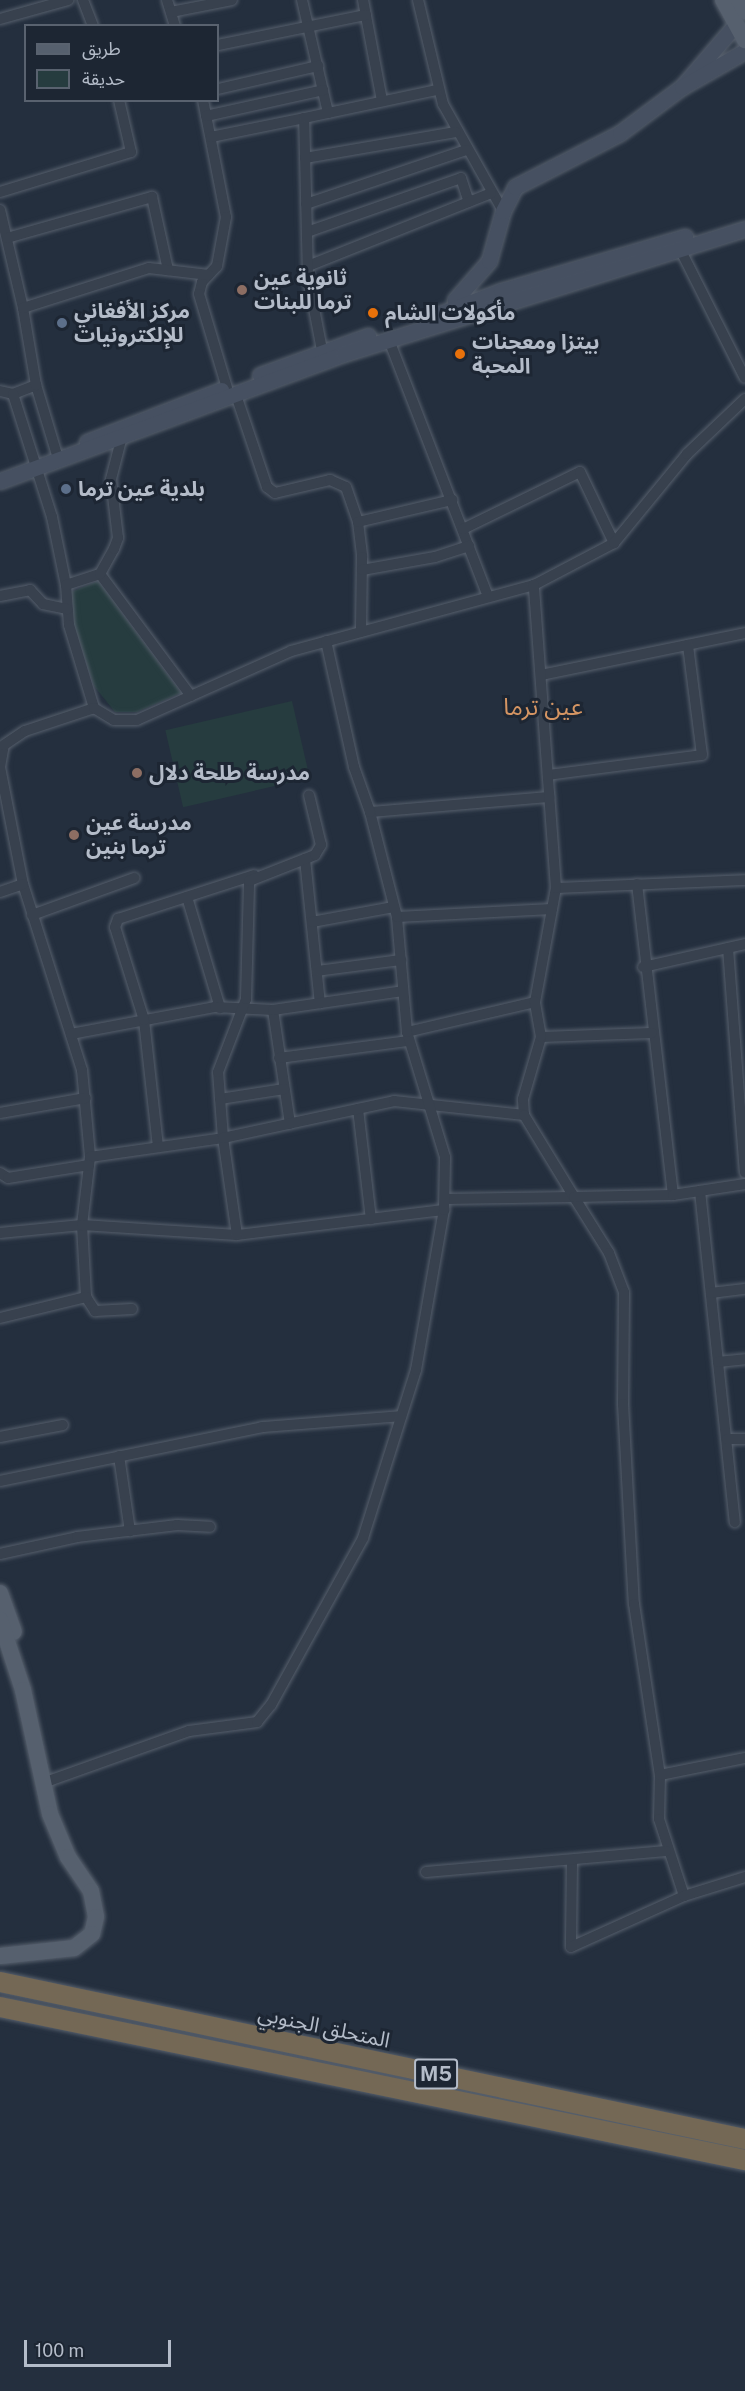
<!DOCTYPE html>
<html>
<head>
<meta charset="utf-8">
<style>
  body { margin:0 }
  #map { position:relative; width:745px; height:2391px; overflow:hidden; background:#242f3e; font-family:"Public Sans","Noto Sans Arabic",sans-serif }
  div>[style] { position:absolute }
  [style*='--x'] { left:calc(var(--x)*1px); top:calc(var(--y)*1px); width:calc(var(--w)*1px); rotate:calc(var(--a)*1deg) }
  .green>* { inset:0; background:#263c3f; transform-origin:0 0 }
  .roads { filter:drop-shadow(0 0 2px #565f6c) drop-shadow(0 0 2px #565f6c) }
  .street>* { height:10px; margin:-5px; padding:0 5px; transform-origin:5px; border-radius:5px; background:#38414e }
  .secondary>* { height:15px; margin:-7.5px; padding:0 7.5px; transform-origin:7.5px; border-radius:7.5px; background:#465061 }
  .primary>* { height:16px; margin:-8px; padding:0 8px; transform-origin:8px; border-radius:8px; background:#56606e }
  .highway>* { height:20px; margin:-10px; padding:0 10px; transform-origin:10px; border-radius:10px; background:#746855 }
  .dots>* { width:16px; height:16px; translate:-50% -50%; box-sizing:border-box; border:3px solid #1d2633; border-radius:50% }
  span { translate:-50% -50%; white-space:nowrap; text-align:center; line-height:1.15; -webkit-text-stroke:6px #1d2633; paint-order:stroke }
  .shield-label span { padding:2px 4px; background:#1d2633; border:2px solid; border-radius:4px; -webkit-text-stroke-width:0 }
  .shield-label { font-size:20px; color:#b4bcc9; font-weight:700 }
  .poi-label { font-size:21px; color:#b4bcc9; font-weight:700 }
  .left { translate:0 -50%; text-align:left }
  .street-label { font-size:21px; color:#b4bcc9 }
  .quarter-label { font-size:24px; color:#d59563 }
  .legend { position:absolute; left:24px; top:24px; width:195px; height:78px; box-sizing:border-box; background:#1d2633; border:2px solid #59626f; margin:0; padding:8px 10px; list-style:none; font-size:18px; color:#b4bcc9 }
  .legend li { display:flex; align-items:center; gap:12px; height:30px }
  .legend b { width:30px; border:2px solid #59626f }
  .scale { position:absolute; left:24px; top:2340px; width:147px; height:27px; box-sizing:border-box; border:3px solid #b4bcc9; border-top:0; padding-left:8px; font-size:18px; line-height:21px; white-space:nowrap; color:#b4bcc9; -webkit-text-stroke:4px #1d2633; paint-order:stroke }
</style>
</head>
<body>
<div id="map">
  <div class="green">
    <div style="clip-path:polygon(98px 581px,181px 693px,137px 712px,115px 712px,94px 686px,74px 625px,71px 592px)"></div>
    <div style="left:292px;top:701px;width:79px;height:130px;rotate:77deg"></div>
  </div>
  <div class="roads">
    <div class="street">
      <div style="--x:83;--y:0;--w:28;--a:69"></div>
      <div style="--x:167;--y:0;--w:27;--a:73"></div>
      <div style="--x:302;--y:0;--w:116;--a:77"></div>
      <div style="--x:363;--y:0;--w:103;--a:79.3"></div>
      <div style="--x:418;--y:0;--w:107;--a:76.5"></div>
      <div style="--x:443;--y:104;--w:123;--a:60.7"></div>
      <div style="--x:171;--y:12;--w:62;--a:-11.1"></div>
      <div style="--x:0;--y:19;--w:71;--a:-15.6"></div>
      <div style="--x:218;--y:45;--w:151;--a:-11.5"></div>
      <div style="--x:218;--y:89;--w:103;--a:-13"></div>
      <div style="--x:203;--y:100;--w:119;--a:78.9"></div>
      <div style="--x:226;--y:217;--w:50;--a:100.4"></div>
      <div style="--x:217;--y:266;--w:22;--a:133"></div>
      <div style="--x:202;--y:282;--w:12;--a:104"></div>
      <div style="--x:199;--y:294;--w:98;--a:73.4"></div>
      <div style="--x:206;--y:116;--w:120;--a:-12.5"></div>
      <div style="--x:211;--y:137;--w:95;--a:-11.5"></div>
      <div style="--x:305;--y:158;--w:153;--a:-9.8"></div>
      <div style="--x:0;--y:192;--w:137;--a:-17"></div>
      <div style="--x:131;--y:152;--w:53;--a:-103"></div>
      <div style="--x:306;--y:204;--w:169;--a:-18.6"></div>
      <div style="--x:0;--y:210;--w:101;--a:76.8"></div>
      <div style="--x:307;--y:232;--w:163;--a:-19.3"></div>
      <div style="--x:461;--y:178;--w:25;--a:72"></div>
      <div style="--x:7;--y:238;--w:151;--a:-15.8"></div>
      <div style="--x:152;--y:197;--w:75;--a:77.6"></div>
      <div style="--x:680;--y:249;--w:144;--a:63.3"></div>
      <div style="--x:308;--y:266;--w:197;--a:-21.7"></div>
      <div style="--x:389;--y:340;--w:275;--a:68.9"></div>
      <div style="--x:322;--y:350;--w:74;--a:-100.9"></div>
      <div style="--x:308;--y:277;--w:159;--a:-91.4"></div>
      <div style="--x:304;--y:118;--w:136;--a:-11.9"></div>
      <div style="--x:36;--y:385;--w:73;--a:73.3"></div>
      <div style="--x:0;--y:391;--w:13;--a:13"></div>
      <div style="--x:13;--y:394;--w:25;--a:-21"></div>
      <div style="--x:36;--y:385;--w:78;--a:-99.6"></div>
      <div style="--x:23;--y:308;--w:132;--a:-17.6"></div>
      <div style="--x:149;--y:268;--w:60;--a:6.7"></div>
      <div style="--x:13;--y:394;--w:129;--a:72.4"></div>
      <div style="--x:52;--y:517;--w:69;--a:78.4"></div>
      <div style="--x:66;--y:585;--w:40;--a:85.7"></div>
      <div style="--x:69;--y:625;--w:87;--a:73.2"></div>
      <div style="--x:236;--y:395;--w:97;--a:71.4"></div>
      <div style="--x:267;--y:487;--w:10;--a:37"></div>
      <div style="--x:275;--y:493;--w:57;--a:-13.3"></div>
      <div style="--x:330;--y:480;--w:17;--a:24"></div>
      <div style="--x:346;--y:487;--w:37;--a:71"></div>
      <div style="--x:358;--y:522;--w:35;--a:83"></div>
      <div style="--x:362;--y:557;--w:75;--a:90.8"></div>
      <div style="--x:358;--y:522;--w:97;--a:-13.2"></div>
      <div style="--x:463;--y:529;--w:130;--a:-26"></div>
      <div style="--x:580;--y:472;--w:79;--a:64.4"></div>
      <div style="--x:362;--y:570;--w:74;--a:-10.1"></div>
      <div style="--x:435;--y:557;--w:36;--a:-18"></div>
      <div style="--x:100;--y:574;--w:152;--a:53.3"></div>
      <div style="--x:66;--y:585;--w:36;--a:-18"></div>
      <div style="--x:100;--y:574;--w:29;--a:-61"></div>
      <div style="--x:114;--y:549;--w:12;--a:-70"></div>
      <div style="--x:118;--y:538;--w:59;--a:-96.8"></div>
      <div style="--x:111;--y:479;--w:40;--a:-75.6"></div>
      <div style="--x:0;--y:596;--w:31;--a:-11"></div>
      <div style="--x:30;--y:590;--w:19;--a:47"></div>
      <div style="--x:43;--y:604;--w:25;--a:12"></div>
      <div style="--x:541;--y:675;--w:208;--a:-11.6"></div>
      <div style="--x:0;--y:767;--w:22;--a:-80"></div>
      <div style="--x:4;--y:745;--w:25;--a:-34"></div>
      <div style="--x:25;--y:731;--w:73;--a:-18.4"></div>
      <div style="--x:94;--y:708;--w:23;--a:31"></div>
      <div style="--x:114;--y:720;--w:23;--a:0"></div>
      <div style="--x:137;--y:720;--w:169;--a:-24.1"></div>
      <div style="--x:291;--y:651;--w:252;--a:-15.2"></div>
      <div style="--x:534;--y:585;--w:90;--a:-27.7"></div>
      <div style="--x:614;--y:543;--w:115;--a:-50.6"></div>
      <div style="--x:687;--y:454;--w:80;--a:-43.5"></div>
      <div style="--x:0;--y:767;--w:119;--a:78.9"></div>
      <div style="--x:23;--y:884;--w:195;--a:72.4"></div>
      <div style="--x:82;--y:1070;--w:87;--a:84.7"></div>
      <div style="--x:90;--y:1157;--w:68;--a:96.7"></div>
      <div style="--x:82;--y:1225;--w:72;--a:86.8"></div>
      <div style="--x:86;--y:1297;--w:17;--a:57"></div>
      <div style="--x:95;--y:1311;--w:37;--a:-3"></div>
      <div style="--x:548;--y:775;--w:155;--a:-7.4"></div>
      <div style="--x:702;--y:755;--w:111;--a:-97.3"></div>
      <div style="--x:370;--y:812;--w:180;--a:-4.8"></div>
      <div style="--x:305;--y:859;--w:145;--a:84.1"></div>
      <div style="--x:637;--y:884;--w:313;--a:83.4"></div>
      <div style="--x:556;--y:888;--w:189;--a:-2.4"></div>
      <div style="--x:0;--y:892;--w:24;--a:-19"></div>
      <div style="--x:187;--y:897;--w:116;--a:73.4"></div>
      <div style="--x:32;--y:915;--w:109;--a:-19.9"></div>
      <div style="--x:397;--y:917;--w:155;--a:-3"></div>
      <div style="--x:312;--y:922;--w:83;--a:-10.4"></div>
      <div style="--x:728;--y:948;--w:225;--a:85.7"></div>
      <div style="--x:643;--y:967;--w:105;--a:-12.7"></div>
      <div style="--x:317;--y:971;--w:85;--a:-7.5"></div>
      <div style="--x:273;--y:1010;--w:115;--a:81.5"></div>
      <div style="--x:407;--y:1032;--w:131;--a:-13.2"></div>
      <div style="--x:535;--y:1002;--w:116;--a:-79.6"></div>
      <div style="--x:556;--y:888;--w:304;--a:-94.2"></div>
      <div style="--x:71;--y:1034;--w:147;--a:-10.6"></div>
      <div style="--x:215;--y:1007;--w:58;--a:3"></div>
      <div style="--x:273;--y:1010;--w:131;--a:-8.3"></div>
      <div style="--x:541;--y:1037;--w:111;--a:-2.1"></div>
      <div style="--x:279;--y:1058;--w:131;--a:-7.5"></div>
      <div style="--x:220;--y:1099;--w:65;--a:-8.9"></div>
      <div style="--x:358;--y:1109;--w:111;--a:83.3"></div>
      <div style="--x:0;--y:1113;--w:87;--a:-9.9"></div>
      <div style="--x:524;--y:1115;--w:16;--a:-94"></div>
      <div style="--x:523;--y:1099;--w:65;--a:-73.8"></div>
      <div style="--x:541;--y:1037;--w:36;--a:-100"></div>
      <div style="--x:158;--y:1147;--w:128;--a:-96.3"></div>
      <div style="--x:144;--y:1020;--w:97;--a:-107.3"></div>
      <div style="--x:115;--y:927;--w:9;--a:-69"></div>
      <div style="--x:118;--y:919;--w:143;--a:-17.9"></div>
      <div style="--x:90;--y:1157;--w:134;--a:-8.1"></div>
      <div style="--x:223;--y:1138;--w:66;--a:-94.3"></div>
      <div style="--x:218;--y:1072;--w:78;--a:-69"></div>
      <div style="--x:246;--y:999;--w:118;--a:-88.5"></div>
      <div style="--x:249;--y:881;--w:71;--a:-21.5"></div>
      <div style="--x:315;--y:855;--w:12;--a:-59"></div>
      <div style="--x:321;--y:845;--w:51;--a:-103.5"></div>
      <div style="--x:0;--y:1173;--w:9;--a:32"></div>
      <div style="--x:8;--y:1178;--w:82;--a:-9.1"></div>
      <div style="--x:700;--y:1191;--w:333;--a:84"></div>
      <div style="--x:445;--y:1199;--w:129;--a:-0.9"></div>
      <div style="--x:574;--y:1197;--w:66;--a:58"></div>
      <div style="--x:609;--y:1253;--w:42;--a:69"></div>
      <div style="--x:624;--y:1292;--w:112;--a:90.5"></div>
      <div style="--x:623;--y:1404;--w:200;--a:86.9"></div>
      <div style="--x:634;--y:1604;--w:173;--a:81.4"></div>
      <div style="--x:660;--y:1775;--w:44;--a:91.3"></div>
      <div style="--x:659;--y:1819;--w:81;--a:72"></div>
      <div style="--x:0;--y:1233;--w:82;--a:-5.6"></div>
      <div style="--x:82;--y:1225;--w:155;--a:3.7"></div>
      <div style="--x:237;--y:1235;--w:209;--a:-6.9"></div>
      <div style="--x:237;--y:1235;--w:98;--a:-98.2"></div>
      <div style="--x:223;--y:1138;--w:175;--a:-12.2"></div>
      <div style="--x:394;--y:1101;--w:131;--a:6.1"></div>
      <div style="--x:524;--y:1115;--w:96;--a:58.6"></div>
      <div style="--x:574;--y:1197;--w:99;--a:-1.2"></div>
      <div style="--x:673;--y:1195;--w:73;--a:-8.7"></div>
      <div style="--x:711;--y:1293;--w:34;--a:-7"></div>
      <div style="--x:0;--y:1318;--w:89;--a:-13.7"></div>
      <div style="--x:718;--y:1362;--w:27;--a:-6"></div>
      <div style="--x:0;--y:1437;--w:64;--a:-10.8"></div>
      <div style="--x:727;--y:1439;--w:18;--a:0"></div>
      <div style="--x:119;--y:1456;--w:76;--a:81.7"></div>
      <div style="--x:0;--y:1481;--w:268;--a:-11.6"></div>
      <div style="--x:262;--y:1427;--w:139;--a:-4.5"></div>
      <div style="--x:0;--y:1554;--w:79;--a:-12.4"></div>
      <div style="--x:77;--y:1537;--w:101;--a:-6.8"></div>
      <div style="--x:177;--y:1525;--w:33;--a:3"></div>
      <div style="--x:660;--y:1775;--w:87;--a:-11.3"></div>
      <div style="--x:43;--y:1783;--w:155;--a:-19.6"></div>
      <div style="--x:189;--y:1731;--w:69;--a:-7.5"></div>
      <div style="--x:257;--y:1722;--w:22;--a:-51"></div>
      <div style="--x:271;--y:1705;--w:191;--a:-61.1"></div>
      <div style="--x:363;--y:1538;--w:176;--a:-72.5"></div>
      <div style="--x:416;--y:1370;--w:162;--a:-80.1"></div>
      <div style="--x:444;--y:1210;--w:53;--a:-88.9"></div>
      <div style="--x:445;--y:1157;--w:131;--a:-106.9"></div>
      <div style="--x:407;--y:1032;--w:115;--a:-95"></div>
      <div style="--x:397;--y:917;--w:108;--a:-104.4"></div>
      <div style="--x:370;--y:812;--w:48;--a:-109.6"></div>
      <div style="--x:354;--y:767;--w:129;--a:-102.5"></div>
      <div style="--x:572;--y:1860;--w:87;--a:90.7"></div>
      <div style="--x:571;--y:1947;--w:124;--a:-24.3"></div>
      <div style="--x:684;--y:1896;--w:64;--a:-17.3"></div>
      <div style="--x:426;--y:1872;--w:241;--a:-5"></div>
    </div>
    <div class="secondary">
      <div style="--x:682;--y:87;--w:83;--a:-49.4"></div>
      <div style="--x:456;--y:313;--w:13;--a:-94"></div>
      <div style="--x:455;--y:300;--w:52;--a:-48.9"></div>
      <div style="--x:489;--y:261;--w:52;--a:-74.4"></div>
      <div style="--x:503;--y:211;--w:27;--a:-63"></div>
      <div style="--x:515;--y:187;--w:118;--a:-27.2"></div>
      <div style="--x:620;--y:133;--w:77;--a:-36.6"></div>
      <div style="--x:682;--y:87;--w:73;--a:-29.7"></div>
      <div style="--x:434;--y:316;--w:72;--a:-20.5"></div>
      <div style="--x:501;--y:291;--w:192;--a:-16.4"></div>
      <div style="--x:260;--y:375;--w:115;--a:-19.9"></div>
      <div style="--x:87;--y:442;--w:144;--a:-21.2"></div>
      <div style="--x:0;--y:481;--w:366;--a:-20.3"></div>
      <div style="--x:343;--y:354;--w:421;--a:-17.3"></div>
    </div>
    <div class="primary">
      <div style="--x:723;--y:0;--w:46;--a:61.2"></div>
      <div style="--x:739;--y:0;--w:13;--a:61"></div>
      <div style="--x:0;--y:1593;--w:41;--a:70.3"></div>
      <div style="--x:0;--y:1620;--w:74;--a:71.8"></div>
      <div style="--x:23;--y:1690;--w:127;--a:77.7"></div>
      <div style="--x:50;--y:1814;--w:47;--a:67.3"></div>
      <div style="--x:68;--y:1857;--w:41;--a:55.9"></div>
      <div style="--x:91;--y:1891;--w:26;--a:79"></div>
      <div style="--x:96;--y:1917;--w:17;--a:103"></div>
      <div style="--x:92;--y:1934;--w:23;--a:142"></div>
      <div style="--x:74;--y:1948;--w:74;--a:173.8"></div>
    </div>
    <div class="highway">
      <div style="--x:0;--y:1982;--w:761;--a:11.9"></div>
      <div style="--x:0;--y:2007;--w:761;--a:11.61"></div>
    </div>
  </div>
  <div class="dots">
    <div style="left:242px;top:290px;background:#8d6e63"></div>
    <div style="left:373px;top:313px;background:#e8710a"></div>
    <div style="left:62px;top:323px;background:#5c6f8a"></div>
    <div style="left:460px;top:354px;background:#e8710a"></div>
    <div style="left:66px;top:489px;background:#5c6f8a"></div>
    <div style="left:137px;top:773px;background:#8d6e63"></div>
    <div style="left:74px;top:835px;background:#8d6e63"></div>
  </div>
  <div class="shield-label">
    <span style="left:436px;top:2074px">M5</span>
  </div>
  <div class="poi-label">
    <span class="left" style="left:254px;top:290px">ثانوية عين<br>ترما للبنات</span>
    <span class="left" style="left:74px;top:323px">مركز الأفغاني<br>للإلكترونيات</span>
    <span class="left" style="left:385px;top:313px">مأكولات الشام</span>
    <span class="left" style="left:472px;top:354px">بيتزا ومعجنات<br>المحبة</span>
    <span class="left" style="left:78px;top:489px">بلدية عين ترما</span>
    <span class="left" style="left:149px;top:773px">مدرسة طلحة دلال</span>
    <span class="left" style="left:86px;top:835px">مدرسة عين<br>ترما بنين</span>
  </div>
  <div class="street-label">
    <span style="left:324px;top:2027px;rotate:12deg">المتحلق الجنوبي</span>
  </div>
  <div class="quarter-label">
    <span style="left:543px;top:707px">عين ترما</span>
  </div>
  <ul class="legend">
  <li><b style="height:8px;background:#56606e"></b>طريق</li>
  <li><b style="height:16px;background:#263c3f"></b>حديقة</li>
  </ul>
  <div class="scale">100 m</div>
</div>
</body>
</html>
